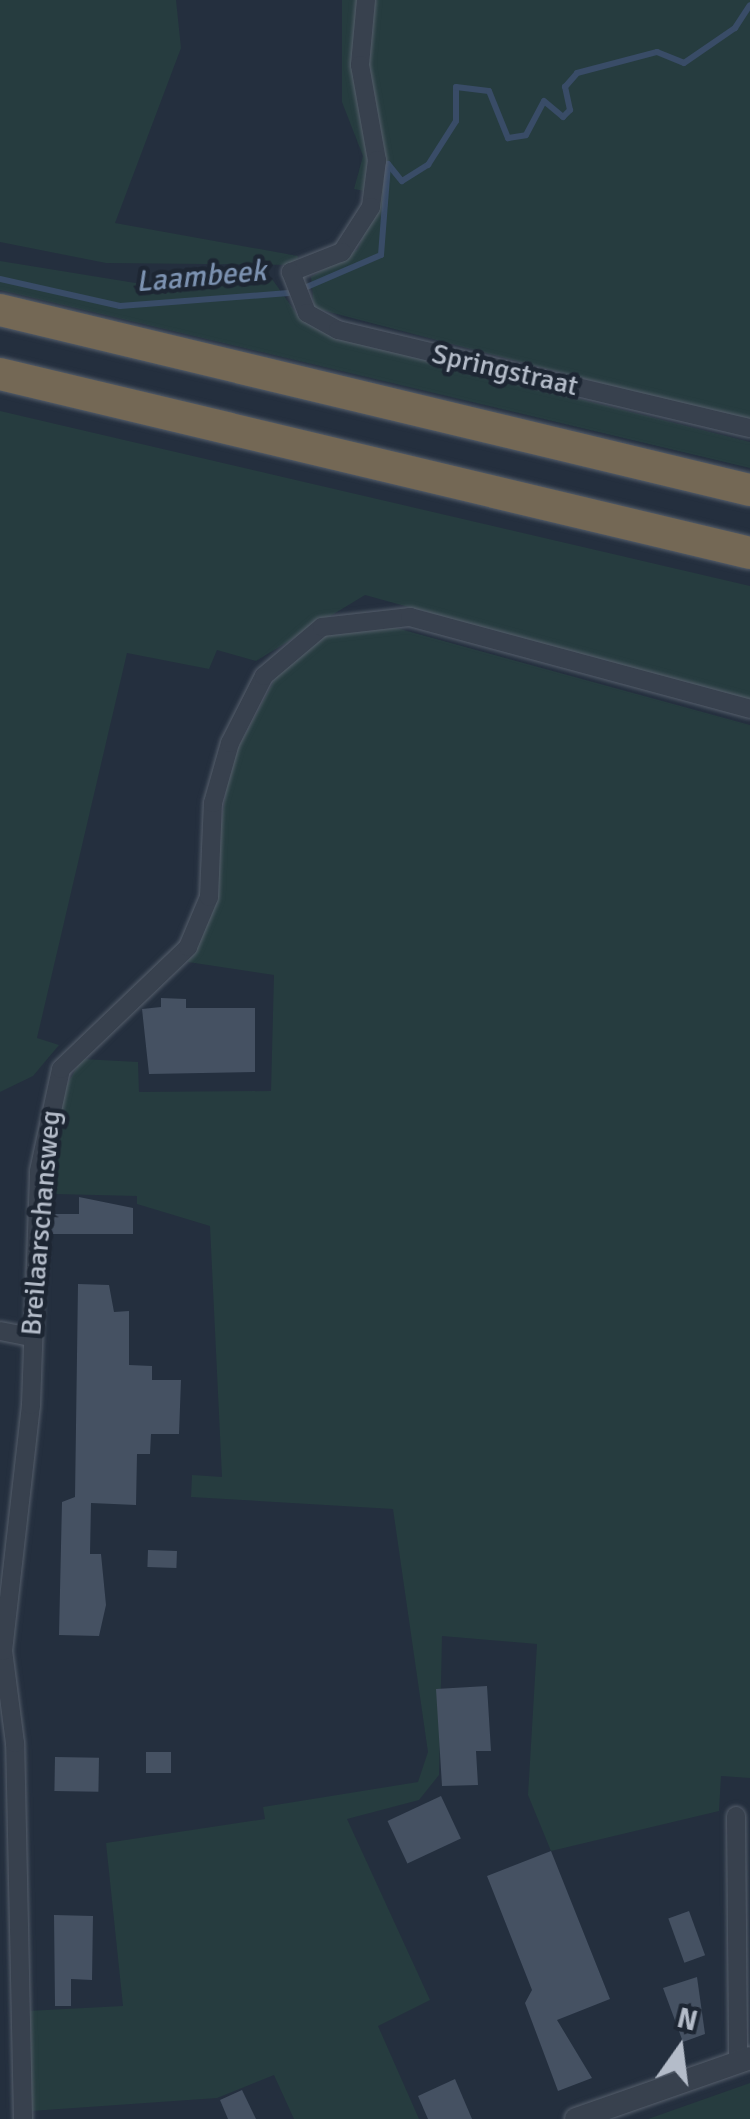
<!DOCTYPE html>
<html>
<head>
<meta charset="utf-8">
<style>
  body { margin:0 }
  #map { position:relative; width:750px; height:2119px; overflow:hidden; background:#242f3e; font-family:Signika,sans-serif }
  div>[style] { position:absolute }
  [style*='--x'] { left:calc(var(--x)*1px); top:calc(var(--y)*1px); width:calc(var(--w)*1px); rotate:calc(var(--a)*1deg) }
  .green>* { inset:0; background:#263c3f }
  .stream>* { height:6px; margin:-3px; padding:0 3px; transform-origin:3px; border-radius:3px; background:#394c67 }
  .building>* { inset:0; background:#455162; transform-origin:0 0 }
  .roads { filter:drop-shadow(0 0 2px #565f6c) drop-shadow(0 0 2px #565f6c) }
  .minor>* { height:18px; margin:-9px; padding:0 9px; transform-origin:9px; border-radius:9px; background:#38414e }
  .tertiary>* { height:22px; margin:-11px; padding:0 11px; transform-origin:11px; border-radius:11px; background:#38414e }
  .motorway>* { height:32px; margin:-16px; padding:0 16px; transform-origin:16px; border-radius:16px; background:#746855 }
  span { translate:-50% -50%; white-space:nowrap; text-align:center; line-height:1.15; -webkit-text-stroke:9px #1d2633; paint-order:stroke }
  .street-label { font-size:28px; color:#b4bcc9 }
  .water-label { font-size:30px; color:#7c92b1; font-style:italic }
  .north { position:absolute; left:630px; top:1999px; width:100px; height:100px; -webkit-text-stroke:8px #1d2633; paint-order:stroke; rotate:14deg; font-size:28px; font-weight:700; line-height:40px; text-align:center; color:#b4bcc9 }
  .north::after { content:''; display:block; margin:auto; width:35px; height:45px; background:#b4bcc9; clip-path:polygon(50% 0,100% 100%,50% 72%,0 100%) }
</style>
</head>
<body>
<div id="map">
  <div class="green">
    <div style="clip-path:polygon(0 0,176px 0,181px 48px,115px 223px,298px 256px,297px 265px,106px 263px,0 242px)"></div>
    <div style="clip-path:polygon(342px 0,750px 0,750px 422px,314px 308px,311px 277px,358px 249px,380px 194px,354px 189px,363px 156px,342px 102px)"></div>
    <div style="clip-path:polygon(0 261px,160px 287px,272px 279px,299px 317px,337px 338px,750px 442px,750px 468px,0 290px)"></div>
    <div style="clip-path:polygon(0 411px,750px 586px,750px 701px,365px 595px,256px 661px,217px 650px,209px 669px,127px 653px,37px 1038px,59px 1045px,33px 1076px,0 1092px)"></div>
    <div style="clip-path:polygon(389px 626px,750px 725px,750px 1778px,721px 1776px,719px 1811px,551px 1851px,528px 1795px,537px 1644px,442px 1636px,439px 1775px,419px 1800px,347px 1819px,430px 2000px,378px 2026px,419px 2119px,294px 2119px,274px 2075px,217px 2098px,31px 2111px,27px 2011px,123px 2006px,106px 1843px,265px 1819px,263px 1807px,418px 1782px,428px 1752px,393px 1509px,191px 1497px,192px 1475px,222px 1477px,210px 1226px,137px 1204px,137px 1196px,55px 1194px,47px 1185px,58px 1099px,82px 1059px,138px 1062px,139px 1092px,271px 1091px,274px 975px,188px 962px,207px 922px,230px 763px,282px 666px,332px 629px)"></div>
    <div style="clip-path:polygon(750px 2083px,750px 2119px,648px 2119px)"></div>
  </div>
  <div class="stream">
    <div style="--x:0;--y:279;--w:123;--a:12.7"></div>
    <div style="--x:120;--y:306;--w:169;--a:-4.4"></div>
    <div style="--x:302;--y:289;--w:86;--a:-23.3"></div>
    <div style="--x:381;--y:255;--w:91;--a:-85.6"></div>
    <div style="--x:388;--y:164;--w:22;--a:51"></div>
    <div style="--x:402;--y:181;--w:31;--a:-32"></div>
    <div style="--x:428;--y:165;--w:52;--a:-57.5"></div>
    <div style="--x:456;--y:121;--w:34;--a:-90"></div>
    <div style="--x:456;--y:87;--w:33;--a:7"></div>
    <div style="--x:489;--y:91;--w:51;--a:68"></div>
    <div style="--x:508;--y:138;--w:18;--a:-9"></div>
    <div style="--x:526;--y:135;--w:38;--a:-62"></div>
    <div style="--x:544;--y:101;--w:25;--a:40"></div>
    <div style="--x:563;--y:117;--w:10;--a:-45"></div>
    <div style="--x:570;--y:110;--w:24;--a:-102"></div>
    <div style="--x:565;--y:87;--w:18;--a:-49"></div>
    <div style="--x:577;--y:73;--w:83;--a:-14.7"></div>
    <div style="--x:657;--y:52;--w:29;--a:22"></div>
    <div style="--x:684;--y:63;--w:62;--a:-34.5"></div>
    <div style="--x:735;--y:28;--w:27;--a:-57"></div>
  </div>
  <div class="building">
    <div style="clip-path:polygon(161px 998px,186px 999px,186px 1008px,255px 1008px,255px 1072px,149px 1074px,142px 1009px,161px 1007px)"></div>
    <div style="clip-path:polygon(79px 1197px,133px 1208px,133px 1234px,51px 1234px,51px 1214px,79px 1214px)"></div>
    <div style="clip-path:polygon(78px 1284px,109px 1285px,114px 1312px,129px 1311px,129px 1365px,152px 1366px,152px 1380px,181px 1380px,179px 1434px,151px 1434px,150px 1454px,137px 1454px,136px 1505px,91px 1503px,90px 1554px,101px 1554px,106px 1605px,99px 1636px,59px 1635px,62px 1502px,75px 1497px)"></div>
    <div style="left:148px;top:1550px;width:29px;height:17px;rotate:2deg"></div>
    <div style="clip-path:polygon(487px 1686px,491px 1751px,476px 1751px,478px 1785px,442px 1786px,436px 1689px)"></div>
    <div style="left:146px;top:1752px;width:25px;height:21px"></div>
    <div style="left:55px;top:1757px;width:44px;height:34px;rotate:1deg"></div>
    <div style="left:441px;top:1796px;width:47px;height:59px;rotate:65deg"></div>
    <div style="clip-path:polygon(551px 1851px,610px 1999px,557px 2020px,592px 2078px,558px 2091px,525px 2003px,532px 1990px,487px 1876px)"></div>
    <div style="left:689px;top:1911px;width:47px;height:22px;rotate:70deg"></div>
    <div style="clip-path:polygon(54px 1915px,93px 1916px,92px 1980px,71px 1979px,71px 2006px,55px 2006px)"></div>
    <div style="clip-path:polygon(697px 1977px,705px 2034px,683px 2042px,663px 1988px)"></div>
    <div style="clip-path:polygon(455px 2079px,472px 2119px,428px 2119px,418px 2096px)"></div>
    <div style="clip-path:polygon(242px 2090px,256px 2119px,228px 2119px,220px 2100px)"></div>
  </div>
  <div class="roads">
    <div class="minor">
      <div style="--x:366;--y:0;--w:65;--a:95.3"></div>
      <div style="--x:360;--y:65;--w:97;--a:79.9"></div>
      <div style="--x:377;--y:160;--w:47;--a:97.3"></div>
      <div style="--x:371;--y:207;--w:54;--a:122.8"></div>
      <div style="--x:342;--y:252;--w:55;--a:158.6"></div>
      <div style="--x:291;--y:272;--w:44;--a:68.7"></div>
      <div style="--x:307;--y:313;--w:35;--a:29"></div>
      <div style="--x:338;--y:330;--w:423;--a:13.4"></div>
      <div style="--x:0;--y:1331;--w:31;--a:11"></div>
      <div style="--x:736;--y:1816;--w:246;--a:89.5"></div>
      <div style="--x:23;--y:2119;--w:376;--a:-91.2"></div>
      <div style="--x:15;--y:1743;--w:93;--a:-97.4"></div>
      <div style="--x:3;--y:1651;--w:248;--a:-83.5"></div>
      <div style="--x:31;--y:1405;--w:234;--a:-88"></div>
      <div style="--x:39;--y:1171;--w:104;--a:-77.8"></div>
      <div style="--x:61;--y:1069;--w:176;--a:-43.8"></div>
      <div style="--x:188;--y:947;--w:54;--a:-67.2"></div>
      <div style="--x:209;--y:897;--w:94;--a:-87.6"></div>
      <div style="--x:213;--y:803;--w:62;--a:-74.2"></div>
      <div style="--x:230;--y:743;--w:75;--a:-63.1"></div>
      <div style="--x:264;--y:676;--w:76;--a:-40.2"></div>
      <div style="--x:322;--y:627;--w:89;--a:-6.5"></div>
      <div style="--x:410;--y:617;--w:352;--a:15.1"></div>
    </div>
    <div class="tertiary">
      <div style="--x:576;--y:2119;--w:184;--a:-19.3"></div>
    </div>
    <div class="motorway">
      <div style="--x:0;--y:310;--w:771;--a:13.5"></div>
      <div style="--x:0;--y:374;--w:771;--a:13.42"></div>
    </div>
  </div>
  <div class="street-label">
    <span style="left:505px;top:370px;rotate:13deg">Springstraat</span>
    <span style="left:41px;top:1223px;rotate:-85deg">Breilaarschansweg</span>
  </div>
  <div class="water-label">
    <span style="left:201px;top:277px;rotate:-5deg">Laambeek</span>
  </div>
  <div class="north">N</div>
</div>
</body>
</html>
